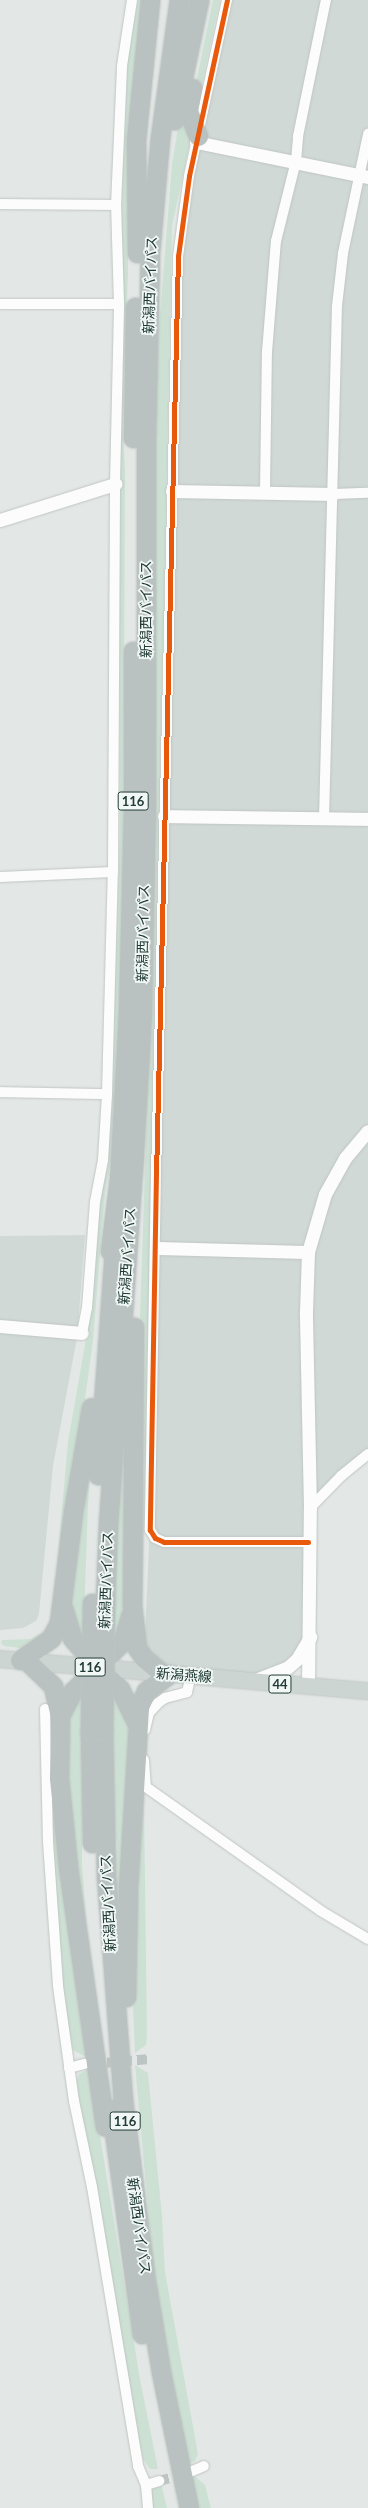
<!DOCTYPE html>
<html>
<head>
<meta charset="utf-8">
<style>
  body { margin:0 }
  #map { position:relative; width:368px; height:2508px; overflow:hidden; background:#e3e8e6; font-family:Lato,"Noto Sans JP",sans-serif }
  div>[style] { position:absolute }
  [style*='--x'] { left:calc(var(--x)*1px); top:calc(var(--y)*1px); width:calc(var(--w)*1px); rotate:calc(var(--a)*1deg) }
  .built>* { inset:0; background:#d0d9d6 }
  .green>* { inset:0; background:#cce1d4 }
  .minor-tunnel>* { height:10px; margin-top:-5px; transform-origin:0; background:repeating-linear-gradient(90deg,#bcc5c3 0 10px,transparent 0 15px) }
  .roads { filter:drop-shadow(0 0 1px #c0c5c3) drop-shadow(0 0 1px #c0c5c3) }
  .minor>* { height:10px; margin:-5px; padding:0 5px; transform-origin:5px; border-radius:5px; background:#fbfcfb }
  .tertiary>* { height:13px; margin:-6.5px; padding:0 6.5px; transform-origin:6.5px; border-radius:6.5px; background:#fbfcfb }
  .primary>* { height:16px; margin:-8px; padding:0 8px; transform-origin:8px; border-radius:8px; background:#cdd5d3 }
  .motorway>* { height:19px; margin:-9.5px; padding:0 9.5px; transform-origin:9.5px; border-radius:9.5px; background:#b9c2c0 }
  .bridges { filter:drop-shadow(0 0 1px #bcc4c2) drop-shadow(0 0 1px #bcc4c2) }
  .motorway-bridge>* { height:19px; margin:-9.5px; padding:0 9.5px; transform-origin:9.5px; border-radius:9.5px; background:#b9c2c0 }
  .cycleway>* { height:5px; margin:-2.5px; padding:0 2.5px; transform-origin:2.5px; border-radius:2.5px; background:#e8590c }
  span { translate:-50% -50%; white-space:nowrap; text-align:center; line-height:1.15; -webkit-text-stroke:3.5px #f0f7f4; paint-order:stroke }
  .shield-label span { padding:1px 3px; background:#f0f7f4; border:1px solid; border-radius:3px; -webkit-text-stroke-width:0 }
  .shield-label { font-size:13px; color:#213a35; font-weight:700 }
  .street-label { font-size:14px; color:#213a35 }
</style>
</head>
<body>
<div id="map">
  <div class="built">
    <div style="clip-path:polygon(222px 0,368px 0,368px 1454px,310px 1508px,310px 1637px,274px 1679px,191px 1675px,144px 1658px,150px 1524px,178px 256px)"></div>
    <div style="clip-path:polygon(85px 1235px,77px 1338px,53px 1466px,39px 1614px,36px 1621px,23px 1628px,0 1630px,0 1236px)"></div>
  </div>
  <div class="green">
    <div style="clip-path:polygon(138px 0,145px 0,128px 138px,128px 273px,123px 427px,125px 471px,123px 950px,115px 1138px,105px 1193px,93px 1341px,54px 1622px,42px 1643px,20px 1648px,5px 1646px,1px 1644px,2px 1640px,31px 1639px,45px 1630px,52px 1620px,68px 1442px,89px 1321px,112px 1075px,120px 831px,119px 524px,123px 130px,128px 55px)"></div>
    <div style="clip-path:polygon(213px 0,220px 0,197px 107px,194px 93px)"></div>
    <div style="clip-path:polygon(181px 110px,191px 137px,172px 226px,142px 1626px,138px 1379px,154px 893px,154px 462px,157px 426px,154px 392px,172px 164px)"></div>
    <div style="clip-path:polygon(127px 1366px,123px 1625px,112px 1646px,116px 1526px)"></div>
    <div style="clip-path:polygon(94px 1415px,88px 1504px,83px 1648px,68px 1621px)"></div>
    <div style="clip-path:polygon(82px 1688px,82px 1865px,91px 1985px,63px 1772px,71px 1701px)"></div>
    <div style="clip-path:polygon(110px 1694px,120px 1695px,129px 1714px,121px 1989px,115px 1886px,117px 1844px,112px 1806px)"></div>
    <div style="clip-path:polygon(143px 1723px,147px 2035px,146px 2045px,135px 2053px,131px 1961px)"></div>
    <div style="clip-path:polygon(51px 1741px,88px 2058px,73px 2050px,65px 2006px,57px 1930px,50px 1807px)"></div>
    <div style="clip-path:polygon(135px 2065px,148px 2073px,162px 2216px,165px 2272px,198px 2454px,195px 2461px,188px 2464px,155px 2284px)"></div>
    <div style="clip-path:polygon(89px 2069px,140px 2379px,158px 2469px,150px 2469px,143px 2459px,76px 2083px,79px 2074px)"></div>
    <div style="clip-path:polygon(190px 2476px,196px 2477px,205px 2485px,211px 2508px,198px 2508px)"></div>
    <div style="clip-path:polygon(161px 2483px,167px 2508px,152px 2508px,151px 2493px,153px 2488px)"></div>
  </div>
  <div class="minor-tunnel">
    <div style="--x:92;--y:2064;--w:58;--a:-4.9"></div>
    <div style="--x:159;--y:2481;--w:27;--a:-15"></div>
  </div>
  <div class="roads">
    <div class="minor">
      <div style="--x:227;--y:0;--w:180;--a:102.2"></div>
      <div style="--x:189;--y:176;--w:81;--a:97.8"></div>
      <div style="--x:178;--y:256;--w:917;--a:91.37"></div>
      <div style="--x:156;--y:1173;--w:357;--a:91"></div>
      <div style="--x:150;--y:1530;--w:9;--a:58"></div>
      <div style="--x:155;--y:1538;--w:10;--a:24"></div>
      <div style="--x:164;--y:1542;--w:144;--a:0"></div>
      <div style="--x:0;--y:204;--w:116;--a:0.5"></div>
      <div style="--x:0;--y:304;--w:119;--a:0"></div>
      <div style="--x:265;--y:491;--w:139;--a:-89.2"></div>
      <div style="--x:267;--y:352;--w:111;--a:-85.4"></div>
      <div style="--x:276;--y:241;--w:82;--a:-76"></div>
      <div style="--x:296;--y:161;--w:25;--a:-85"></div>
      <div style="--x:298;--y:136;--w:139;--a:-78.4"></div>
      <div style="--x:333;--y:494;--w:35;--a:-2"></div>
      <div style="--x:324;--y:819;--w:513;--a:-88.55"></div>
      <div style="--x:337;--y:306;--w:53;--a:-83.5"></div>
      <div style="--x:343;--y:253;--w:122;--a:-78.1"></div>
      <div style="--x:0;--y:877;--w:113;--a:-2.5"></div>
      <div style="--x:0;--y:1092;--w:107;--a:1.1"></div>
      <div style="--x:82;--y:1333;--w:25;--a:-79"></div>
      <div style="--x:87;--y:1308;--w:106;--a:-85.7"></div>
      <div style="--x:95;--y:1202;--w:43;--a:-79.2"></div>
      <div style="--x:103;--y:1160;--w:66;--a:-86.5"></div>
      <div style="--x:107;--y:1094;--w:222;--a:-88.5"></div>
      <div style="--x:113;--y:872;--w:388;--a:-89.7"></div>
      <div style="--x:115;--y:484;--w:180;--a:-88.7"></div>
      <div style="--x:119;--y:304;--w:99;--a:-91.7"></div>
      <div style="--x:116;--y:205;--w:139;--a:-87.5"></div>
      <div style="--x:122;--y:66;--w:67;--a:-81.4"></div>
      <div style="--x:310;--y:1508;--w:45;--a:-45.9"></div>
      <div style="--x:341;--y:1476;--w:35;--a:-39"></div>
      <div style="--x:45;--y:1709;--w:133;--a:88.7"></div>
      <div style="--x:48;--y:1842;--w:144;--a:86"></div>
      <div style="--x:58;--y:1986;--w:116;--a:82.1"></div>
      <div style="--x:74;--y:2101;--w:88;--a:78.2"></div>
      <div style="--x:92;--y:2187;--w:283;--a:80.6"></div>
      <div style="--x:138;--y:2466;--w:21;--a:67"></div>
      <div style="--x:146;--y:2485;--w:23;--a:85"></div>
      <div style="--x:145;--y:1730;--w:17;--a:-77"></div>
      <div style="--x:149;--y:1713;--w:13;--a:-48"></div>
      <div style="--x:158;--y:1703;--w:9;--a:-36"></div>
      <div style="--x:165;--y:1698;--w:23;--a:-15"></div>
      <div style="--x:187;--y:1692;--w:17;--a:-77"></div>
      <div style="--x:144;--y:1760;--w:27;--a:86"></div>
      <div style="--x:146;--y:1787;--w:214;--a:35.3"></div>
      <div style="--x:321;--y:1911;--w:55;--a:30.8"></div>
      <div style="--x:69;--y:2068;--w:16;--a:-15"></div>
      <div style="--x:190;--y:2472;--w:15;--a:-23"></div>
      <div style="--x:146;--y:2485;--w:14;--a:-17"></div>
    </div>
    <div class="tertiary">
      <div style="--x:196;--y:142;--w:176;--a:11.5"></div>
      <div style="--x:172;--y:491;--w:161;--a:1.1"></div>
      <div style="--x:0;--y:520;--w:121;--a:-17.4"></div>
      <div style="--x:164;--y:816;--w:204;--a:0.8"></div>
      <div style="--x:156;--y:1248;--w:152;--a:1.5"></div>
      <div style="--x:0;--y:1326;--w:82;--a:4.9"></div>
      <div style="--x:255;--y:1680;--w:34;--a:-21"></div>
      <div style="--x:287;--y:1668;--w:13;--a:-42"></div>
      <div style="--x:297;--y:1659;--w:26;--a:-59"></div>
      <div style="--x:308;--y:1686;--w:178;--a:-89.4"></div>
      <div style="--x:310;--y:1508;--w:196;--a:-91.2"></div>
      <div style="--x:306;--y:1312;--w:60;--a:-88.1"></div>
      <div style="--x:308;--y:1252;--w:60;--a:-73.7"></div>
      <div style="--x:325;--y:1194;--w:41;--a:-60.9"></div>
      <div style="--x:345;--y:1158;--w:35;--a:-50"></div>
    </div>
    <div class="primary">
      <div style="--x:0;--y:1659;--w:369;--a:5"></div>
    </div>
    <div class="motorway">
      <div style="--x:192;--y:88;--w:23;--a:100"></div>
      <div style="--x:188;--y:111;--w:27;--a:68"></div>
      <div style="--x:174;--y:120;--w:123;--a:-78.2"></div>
      <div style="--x:137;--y:253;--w:113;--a:-90.5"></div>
      <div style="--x:136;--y:140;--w:141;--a:-84.3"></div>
      <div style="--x:133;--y:438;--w:131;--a:-89.1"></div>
      <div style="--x:119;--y:1182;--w:170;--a:-87"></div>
      <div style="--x:128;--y:1012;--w:205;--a:-88.6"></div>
      <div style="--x:133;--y:807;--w:156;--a:-90"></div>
      <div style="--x:110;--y:1251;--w:81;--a:-82.9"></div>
      <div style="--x:134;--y:1327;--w:278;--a:90.4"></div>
      <div style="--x:132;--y:1605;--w:43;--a:83.4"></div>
      <div style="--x:137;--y:1648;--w:12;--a:55"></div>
      <div style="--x:144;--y:1658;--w:23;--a:40"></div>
      <div style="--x:98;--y:1475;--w:237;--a:-85.9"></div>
      <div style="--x:105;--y:1603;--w:78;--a:-87.8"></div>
      <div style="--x:108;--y:1525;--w:356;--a:-86"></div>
      <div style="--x:133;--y:1170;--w:157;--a:-86.7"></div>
      <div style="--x:142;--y:1013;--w:206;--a:-88.9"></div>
      <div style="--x:146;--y:807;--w:366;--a:-90"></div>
      <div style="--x:146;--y:441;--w:189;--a:-88.8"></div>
      <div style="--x:150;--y:252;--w:114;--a:-85"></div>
      <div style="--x:160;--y:138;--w:139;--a:-82.2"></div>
      <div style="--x:63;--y:1608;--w:31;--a:73"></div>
      <div style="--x:72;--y:1638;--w:40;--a:49"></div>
      <div style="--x:98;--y:1668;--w:30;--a:44"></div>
      <div style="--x:120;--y:1689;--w:37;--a:64"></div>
      <div style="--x:20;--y:1660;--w:38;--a:-35"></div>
      <div style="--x:51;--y:1638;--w:17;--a:-62"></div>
      <div style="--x:59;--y:1623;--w:112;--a:-82.8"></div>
      <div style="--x:73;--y:1512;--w:106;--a:-80.2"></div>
      <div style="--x:27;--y:1661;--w:36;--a:44"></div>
      <div style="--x:53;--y:1686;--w:31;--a:77"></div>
      <div style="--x:60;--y:1716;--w:62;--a:90.9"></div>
      <div style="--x:59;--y:1778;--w:89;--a:84.2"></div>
      <div style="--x:68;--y:1867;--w:262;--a:81.9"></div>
      <div style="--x:60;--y:1716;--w:28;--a:-63"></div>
      <div style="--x:73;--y:1691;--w:71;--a:-45"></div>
      <div style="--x:123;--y:1641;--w:26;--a:-74"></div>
      <div style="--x:103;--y:1730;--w:145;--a:88.8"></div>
      <div style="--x:106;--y:1875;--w:226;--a:85.7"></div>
      <div style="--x:123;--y:2100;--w:176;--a:82.8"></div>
      <div style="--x:145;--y:2275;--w:98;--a:80.6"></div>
      <div style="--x:161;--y:2372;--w:139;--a:78.4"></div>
      <div style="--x:90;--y:1731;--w:112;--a:89"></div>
      <div style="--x:126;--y:1997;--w:109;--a:-88.9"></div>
      <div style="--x:128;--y:1888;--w:181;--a:-86.5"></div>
      <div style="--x:139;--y:1707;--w:17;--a:-66"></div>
      <div style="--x:146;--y:1691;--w:29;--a:-36"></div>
      <div style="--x:111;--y:2109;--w:227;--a:82.2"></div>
    </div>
  </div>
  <div class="bridges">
    <div class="motorway-bridge">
      <div style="--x:103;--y:1730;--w:127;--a:-89.1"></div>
      <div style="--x:90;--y:1731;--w:128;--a:-89.1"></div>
    </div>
  </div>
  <div class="cycleway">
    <div style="--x:227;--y:0;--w:180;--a:102.2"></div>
    <div style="--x:189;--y:176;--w:81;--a:97.8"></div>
    <div style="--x:178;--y:256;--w:917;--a:91.37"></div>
    <div style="--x:156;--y:1173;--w:357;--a:91"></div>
    <div style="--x:150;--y:1530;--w:9;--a:58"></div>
    <div style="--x:155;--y:1538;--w:10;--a:24"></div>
    <div style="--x:164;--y:1542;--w:144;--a:0"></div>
  </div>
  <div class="shield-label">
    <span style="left:133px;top:801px">116</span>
    <span style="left:90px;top:1667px">116</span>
    <span style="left:280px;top:1684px">44</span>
    <span style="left:125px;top:2121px">116</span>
  </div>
  <div class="street-label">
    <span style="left:150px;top:285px;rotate:-88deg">新潟西バイパス</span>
    <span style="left:146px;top:609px;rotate:-90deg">新潟西バイパス</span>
    <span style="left:143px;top:933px;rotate:-89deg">新潟西バイパス</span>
    <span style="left:127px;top:1256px;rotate:-86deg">新潟西バイパス</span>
    <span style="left:106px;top:1580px;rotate:-88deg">新潟西バイパス</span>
    <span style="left:184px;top:1675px;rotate:4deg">新潟燕線</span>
    <span style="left:108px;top:1903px;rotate:-93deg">新潟西バイパス</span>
    <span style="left:139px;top:2226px;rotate:82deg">新潟西バイパス</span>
  </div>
</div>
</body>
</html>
